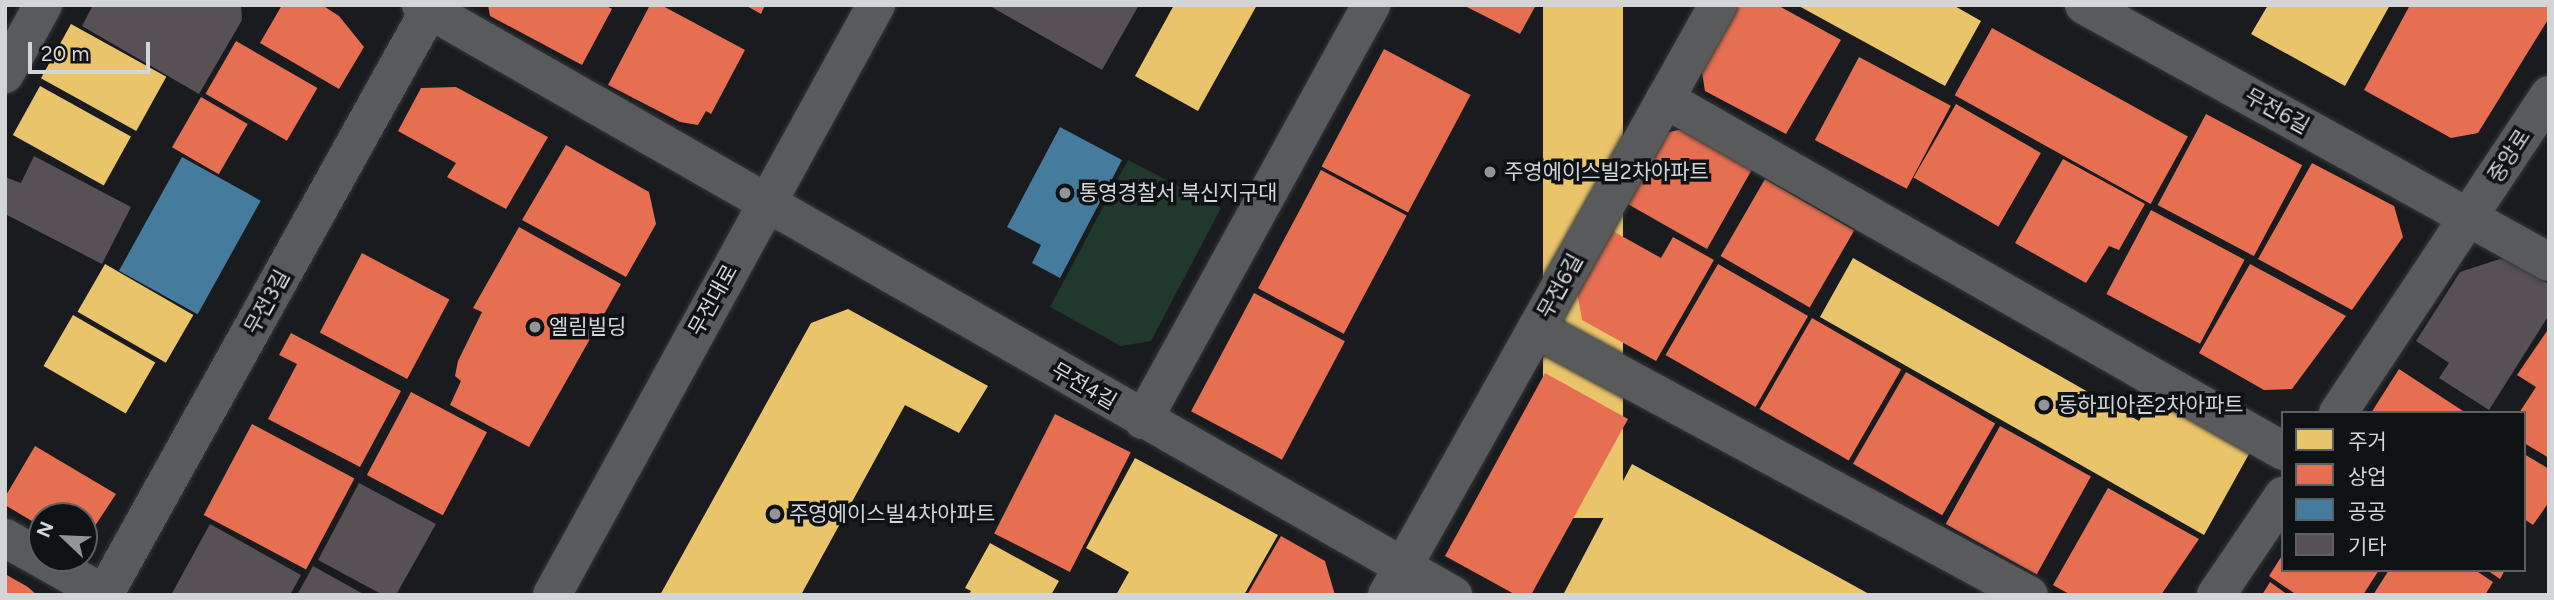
<!DOCTYPE html>
<html>
<head>
<meta charset="utf-8">
<style>
  body { margin:0 }
  #map { position:relative; width:2554px; height:600px; overflow:hidden; background:#191b1e; font-family:Figtree,"Noto Sans KR",sans-serif }
  div>[style] { position:absolute }
  [style*='--x'] { left:calc(var(--x)*1px); top:calc(var(--y)*1px); width:calc(var(--w)*1px); rotate:calc(var(--a)*1deg) }
  .green>* { inset:0; background:#21382d }
  .homes>* { inset:0; background:#e9c46a; transform-origin:0 0 }
  .shops>* { inset:0; background:#e76f51; transform-origin:0 0 }
  .public>* { inset:0; background:#457b9d; transform-origin:0 0 }
  .building>* { inset:0; background:#575156 }
  .roads { filter:drop-shadow(0 0 2px #363739) drop-shadow(0 0 2px #363739) }
  .minor>* { height:38px; margin:-19px; padding:0 19px; transform-origin:19px; border-radius:19px; background:#595a5b }
  .dots>* { width:19px; height:19px; translate:-50% -50%; box-sizing:border-box; border:4px solid #0f1215; border-radius:50% }
  span { translate:-50% -50%; white-space:nowrap; text-align:center; line-height:1.15; -webkit-text-stroke:7px #0f1215; paint-order:stroke }
  .street-label { font-size:21px; color:#d3d5d7 }
  .poi-label { font-size:21px; color:#d3d5d7 }
  .left { translate:0 -50%; text-align:left }
  .frame { position:absolute; inset:0; border:7px solid #d3d5d7; pointer-events:none }
  .legend { position:absolute; left:2281px; top:411px; width:245px; height:161px; box-sizing:border-box; background:#0f1215; border:2px solid #5d6063; margin:0; padding:9px 12px; list-style:none; font-size:21px; color:#d3d5d7 }
  .legend li { display:flex; align-items:center; gap:14px; height:35px }
  .legend b { width:35px; border:2px solid #5d6063 }
  .north { position:absolute; left:28px; top:502px; width:70px; height:70px; box-sizing:border-box; background:#0f1215; border:2px solid #5d6063; border-radius:50%; rotate:293deg; font-size:19px; font-weight:700; line-height:28px; text-align:center; color:#d3d5d7 }
  .north::after { content:''; display:block; margin:auto; width:24px; height:32px; background:#929496; clip-path:polygon(50% 0,100% 100%,50% 72%,0 100%) }
  .scale { position:absolute; left:28px; top:42px; width:122px; height:32px; box-sizing:border-box; border:4px solid #d3d5d7; border-top:0; padding-left:9px; font-size:21px; line-height:24px; white-space:nowrap; color:#d3d5d7; -webkit-text-stroke:5px #0f1215; paint-order:stroke }
</style>
</head>
<body>
<div id="map">
  <div class="green">
    <div style="clip-path:polygon(1128px 160px,1221px 208px,1151px 341px,1121px 346px,1050px 307px)"></div>
  </div>
  <div class="homes">
    <div style="clip-path:polygon(1174px 5px,1257px 5px,1198px 111px,1135px 76px)"></div>
    <div style="left:1543px;top:5px;width:80px;height:513px"></div>
    <div style="clip-path:polygon(1797px 5px,1953px 5px,1981px 21px,1945px 86px)"></div>
    <div style="clip-path:polygon(2268px 5px,2390px 5px,2345px 86px,2251px 34px)"></div>
    <div style="left:71px;top:24px;width:109px;height:62px;rotate:29deg"></div>
    <div style="left:40px;top:86px;width:104px;height:56px;rotate:29deg"></div>
    <div style="clip-path:polygon(1853px 258px,2139px 421px,2157px 390px,2254px 445px,2204px 535px,1820px 317px)"></div>
    <div style="left:105px;top:264px;width:102px;height:55px;rotate:30deg"></div>
    <div style="clip-path:polygon(848px 309px,988px 386px,959px 433px,905px 405px,801px 595px,660px 595px,811px 323px)"></div>
    <div style="left:73px;top:315px;width:95px;height:59px;rotate:30deg"></div>
    <div style="clip-path:polygon(1135px 458px,1278px 535px,1244px 595px,1116px 595px,1129px 572px,1086px 548px)"></div>
    <div style="clip-path:polygon(1632px 464px,1871px 595px,1563px 595px)"></div>
    <div style="clip-path:polygon(990px 543px,1059px 581px,1051px 595px,968px 595px,971px 591px,965px 588px)"></div>
  </div>
  <div class="shops">
    <div style="clip-path:polygon(282px 5px,322px 5px,339px 16px,364px 47px,339px 89px,260px 43px)"></div>
    <div style="clip-path:polygon(488px 5px,605px 5px,612px 9px,582px 65px,490px 16px)"></div>
    <div style="clip-path:polygon(650px 5px,661px 5px,745px 50px,711px 114px,706px 111px,698px 125px,680px 122px,608px 85px)"></div>
    <div style="clip-path:polygon(745px 5px,765px 5px,761px 14px)"></div>
    <div style="clip-path:polygon(1463px 5px,1536px 5px,1520px 34px)"></div>
    <div style="clip-path:polygon(1736px 5px,1777px 5px,1841px 40px,1786px 134px,1705px 91px,1701px 66px)"></div>
    <div style="clip-path:polygon(2410px 5px,2549px 5px,2549px 18px,2478px 133px,2451px 138px,2364px 90px)"></div>
    <div style="left:1992px;top:28px;width:224px;height:77px;rotate:29deg"></div>
    <div style="left:236px;top:41px;width:94px;height:61px;rotate:30deg"></div>
    <div style="left:1384px;top:49px;width:98px;height:133px;rotate:28deg"></div>
    <div style="left:1859px;top:57px;width:104px;height:94px;rotate:28deg"></div>
    <div style="clip-path:polygon(456px 87px,548px 137px,506px 209px,447px 177px,456px 163px,398px 131px,421px 88px)"></div>
    <div style="left:201px;top:97px;width:54px;height:58px;rotate:30deg"></div>
    <div style="left:1956px;top:104px;width:98px;height:85px;rotate:30deg"></div>
    <div style="left:2206px;top:114px;width:109px;height:103px;rotate:28deg"></div>
    <div style="clip-path:polygon(1689px 127px,1755px 164px,1707px 249px,1626px 203px,1666px 133px)"></div>
    <div style="clip-path:polygon(566px 145px,649px 192px,656px 224px,626px 277px,522px 220px)"></div>
    <div style="clip-path:polygon(2063px 159px,2145px 204px,2119px 250px,2109px 246px,2086px 283px,2015px 243px)"></div>
    <div style="clip-path:polygon(2312px 163px,2394px 206px,2403px 237px,2352px 310px,2258px 259px)"></div>
    <div style="left:1321px;top:170px;width:97px;height:134px;rotate:28deg"></div>
    <div style="left:1765px;top:179px;width:103px;height:89px;rotate:30deg"></div>
    <div style="left:2151px;top:210px;width:106px;height:95px;rotate:28deg"></div>
    <div style="clip-path:polygon(519px 227px,621px 284px,529px 447px,450px 405px,461px 381px,455px 376px,458px 361px,482px 312px,473px 308px)"></div>
    <div style="clip-path:polygon(1611px 230px,1661px 258px,1673px 237px,1714px 260px,1656px 361px,1582px 320px,1577px 292px)"></div>
    <div style="left:362px;top:253px;width:99px;height:90px;rotate:28deg"></div>
    <div style="left:1718px;top:264px;width:104px;height:105px;rotate:30deg"></div>
    <div style="clip-path:polygon(2250px 264px,2346px 316px,2292px 389px,2264px 390px,2199px 353px)"></div>
    <div style="left:1254px;top:293px;width:103px;height:134px;rotate:28deg"></div>
    <div style="left:1812px;top:318px;width:103px;height:105px;rotate:30deg"></div>
    <div style="clip-path:polygon(2549px 328px,2549px 458px,2524px 443px,2524px 413px,2519px 413px,2536px 387px,2517px 375px)"></div>
    <div style="clip-path:polygon(291px 333px,401px 391px,360px 467px,268px 419px,297px 364px,279px 355px)"></div>
    <div style="clip-path:polygon(2399px 369px,2466px 413px,2371px 413px)"></div>
    <div style="left:1906px;top:372px;width:103px;height:106px;rotate:30deg"></div>
    <div style="clip-path:polygon(1545px 373px,1628px 419px,1531px 595px,1516px 595px,1445px 556px)"></div>
    <div style="left:411px;top:392px;width:86px;height:94px;rotate:28deg"></div>
    <div style="left:1055px;top:414px;width:85px;height:134px;rotate:27deg"></div>
    <div style="left:252px;top:424px;width:116px;height:103px;rotate:28deg"></div>
    <div style="left:2000px;top:426px;width:104px;height:112px;rotate:29deg"></div>
    <div style="clip-path:polygon(35px 446px,116px 494px,87px 538px,84px 516px,42px 516px,42px 527px,5px 505px,5px 497px)"></div>
    <div style="clip-path:polygon(2524px 454px,2549px 469px,2549px 502px,2533px 525px,2524px 519px)"></div>
    <div style="clip-path:polygon(2108px 488px,2199px 539px,2161px 595px,2071px 595px,2053px 585px)"></div>
    <div style="clip-path:polygon(1281px 536px,1325px 561px,1335px 595px,1247px 595px)"></div>
    <div style="clip-path:polygon(2283px 554px,2283px 570px,2379px 570px,2363px 595px,2297px 595px,2269px 576px)"></div>
    <div style="clip-path:polygon(2389px 570px,2475px 570px,2493px 582px,2485px 595px,2373px 595px)"></div>
    <div style="clip-path:polygon(2487px 570px,2505px 570px,2500px 579px)"></div>
    <div style="clip-path:polygon(5px 574px,28px 587px,37px 595px,5px 595px)"></div>
    <div style="clip-path:polygon(2270px 582px,2288px 595px,2262px 595px)"></div>
  </div>
  <div class="public">
    <div style="clip-path:polygon(1060px 127px,1122px 160px,1060px 278px,1032px 263px,1041px 245px,1007px 227px)"></div>
    <div style="left:182px;top:157px;width:90px;height:130px;rotate:29deg"></div>
  </div>
  <div class="building">
    <div style="clip-path:polygon(93px 5px,241px 5px,242px 20px,199px 94px,82px 26px)"></div>
    <div style="clip-path:polygon(988px 5px,1139px 5px,1102px 70px)"></div>
    <div style="clip-path:polygon(34px 156px,131px 207px,102px 264px,5px 214px,5px 177px,21px 183px)"></div>
    <div style="clip-path:polygon(2506px 257px,2549px 284px,2549px 315px,2489px 410px,2439px 378px,2449px 363px,2416px 341px,2460px 272px)"></div>
    <div style="clip-path:polygon(359px 483px,436px 524px,396px 595px,383px 595px,318px 560px)"></div>
    <div style="clip-path:polygon(210px 524px,301px 575px,290px 595px,171px 595px)"></div>
    <div style="clip-path:polygon(313px 566px,365px 595px,297px 595px)"></div>
  </div>
  <div class="roads">
    <div class="minor">
      <div style="--x:421;--y:5;--w:1189;--a:29.76"></div>
      <div style="--x:2084;--y:5;--w:531;--a:28.93"></div>
      <div style="--x:5;--y:74;--w:79;--a:-61.2"></div>
      <div style="--x:1665;--y:99;--w:711;--a:29.66"></div>
      <div style="--x:1536;--y:329;--w:560;--a:28.35"></div>
      <div style="--x:2338;--y:413;--w:382;--a:-56.4"></div>
      <div style="--x:1143;--y:420;--w:474;--a:-61.2"></div>
      <div style="--x:5;--y:538;--w:116;--a:29.4"></div>
      <div style="--x:104;--y:595;--w:675;--a:-60.93"></div>
      <div style="--x:552;--y:595;--w:673;--a:-61.23"></div>
      <div style="--x:1387;--y:595;--w:677;--a:-60.71"></div>
      <div style="--x:2216;--y:595;--w:120;--a:-55.9"></div>
    </div>
  </div>
  <div class="dots">
    <div style="left:1490px;top:172px;background:#929496"></div>
    <div style="left:1065px;top:193px;background:#929496"></div>
    <div style="left:535px;top:327px;background:#929496"></div>
    <div style="left:2044px;top:405px;background:#929496"></div>
    <div style="left:775px;top:514px;background:#929496"></div>
  </div>
  <div class="street-label">
    <span style="left:2277px;top:111px;rotate:29deg">무전6길</span>
    <span style="left:2509px;top:156px;rotate:-57deg">중앙로</span>
    <span style="left:1560px;top:286px;rotate:-61deg">무전6길</span>
    <span style="left:713px;top:300px;rotate:-61deg">무전대로</span>
    <span style="left:267px;top:302px;rotate:-61deg">무전3길</span>
    <span style="left:1084px;top:386px;rotate:30deg">무전4길</span>
  </div>
  <div class="poi-label">
    <span class="left" style="left:1504px;top:172px">주영에이스빌2차아파트</span>
    <span class="left" style="left:1079px;top:193px">통영경찰서 북신지구대</span>
    <span class="left" style="left:549px;top:327px">엘림빌딩</span>
    <span class="left" style="left:2058px;top:405px">동하피아존2차아파트</span>
    <span class="left" style="left:789px;top:514px">주영에이스빌4차아파트</span>
  </div>
  <div class="frame"></div>
  <ul class="legend">
  <li><b style="height:19px;background:#e9c46a"></b>주거</li>
  <li><b style="height:19px;background:#e76f51"></b>상업</li>
  <li><b style="height:19px;background:#457b9d"></b>공공</li>
  <li><b style="height:19px;background:#575156"></b>기타</li>
  </ul>
  <div class="north">N</div>
  <div class="scale">20 m</div>
</div>
</body>
</html>
